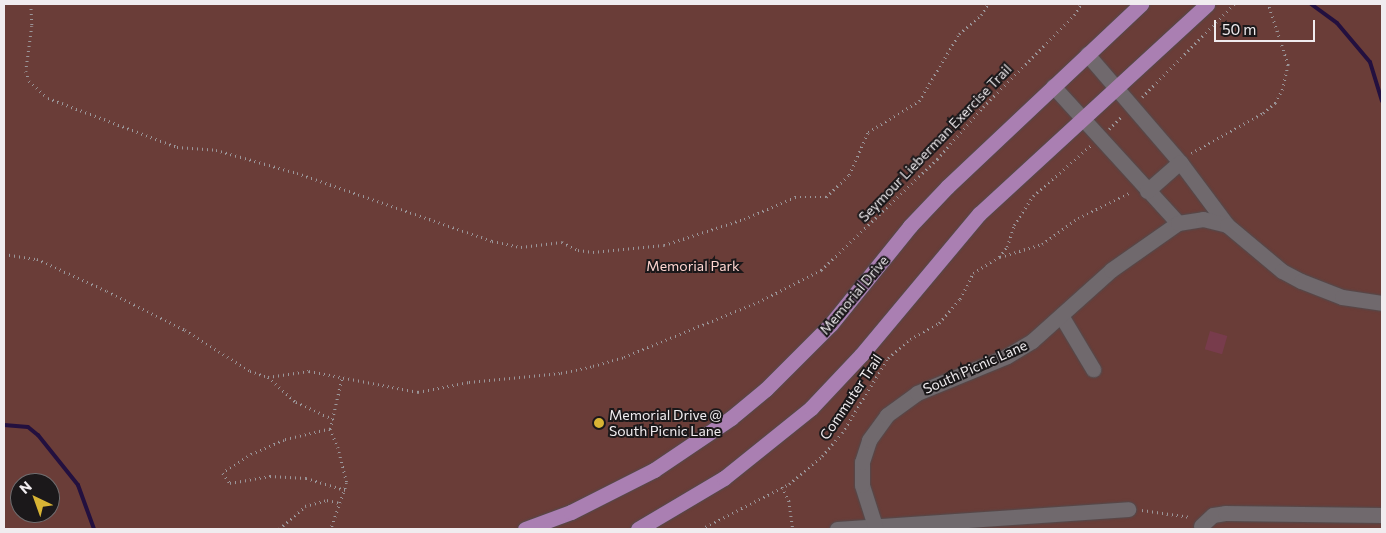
<!DOCTYPE html>
<html>
<head>
<meta charset="utf-8">
<style>
  body { margin:0 }
  #map { position:relative; width:1386px; height:533px; overflow:hidden; background:#362f33; font-family:Commissioner,sans-serif }
  div>[style] { position:absolute }
  [style*='--x'] { left:calc(var(--x)*1px); top:calc(var(--y)*1px); width:calc(var(--w)*1px); rotate:calc(var(--a)*1deg) }
  .green>* { inset:0; background:#6a3d38 }
  .stream>* { height:4px; margin:-2px; padding:0 2px; transform-origin:2px; border-radius:2px; background:#23103f }
  .building>* { inset:0; background:#783c4c; transform-origin:0 0 }
  .path>* { height:2.5px; margin-top:-1.25px; transform-origin:0; background:repeating-linear-gradient(90deg,#9b9699 0 1px,transparent 0 5px) }
  .roads { filter:drop-shadow(0 0 1px #504b4e) drop-shadow(0 0 1px #504b4e) }
  .minor>* { height:15px; margin:-7.5px; padding:0 7.5px; transform-origin:7.5px; border-radius:7.5px; background:#70696d }
  .major>* { height:15px; margin:-7.5px; padding:0 7.5px; transform-origin:7.5px; border-radius:7.5px; background:#aa7fb2 }
  .dots>* { width:14px; height:14px; translate:-50% -50%; box-sizing:border-box; border:2px solid #1b181a; border-radius:50% }
  span { translate:-50% -50%; white-space:nowrap; text-align:center; line-height:1.15; -webkit-text-stroke:4px #1b181a; paint-order:stroke }
  .street-label { font-size:14px; color:#f0ecef }
  .park-label { font-size:14px; color:#fed5d0 }
  .poi-label { font-size:14px; color:#f0ecef }
  .left { translate:0 -50%; text-align:left }
  .frame { position:absolute; inset:0; border:5px solid #f0ecef; pointer-events:none }
  .north { position:absolute; left:10px; top:473px; width:50px; height:50px; box-sizing:border-box; background:#1b181a; border:1px solid #706d6f; border-radius:50%; rotate:318deg; font-size:14px; font-weight:700; line-height:20px; text-align:center; color:#f0ecef }
  .north::after { content:''; display:block; margin:auto; width:18px; height:22px; background:#d8b434; clip-path:polygon(50% 0,100% 100%,50% 72%,0 100%) }
  .scale { position:absolute; left:1214px; top:20px; width:101px; height:22px; box-sizing:border-box; border:2px solid #f0ecef; border-top:0; padding-left:6px; font-size:15px; line-height:18px; white-space:nowrap; color:#f0ecef; -webkit-text-stroke:4px #1b181a; paint-order:stroke }
</style>
</head>
<body>
<div id="map">
  <div class="green">
    <div style="clip-path:polygon(evenodd,4px 4px,1382px 4px,1382px 529px,4px 529px,4px 4px,20px 483px,50px 483px,50px 513px,20px 513px,20px 483px)"></div>
  </div>
  <div class="stream">
    <div style="--x:1311;--y:4;--w:32;--a:36"></div>
    <div style="--x:1337;--y:23;--w:51;--a:49.8"></div>
    <div style="--x:1370;--y:62;--w:41;--a:72.9"></div>
    <div style="--x:4;--y:425;--w:24;--a:5"></div>
    <div style="--x:28;--y:427;--w:13;--a:39"></div>
    <div style="--x:38;--y:435;--w:64;--a:51.3"></div>
    <div style="--x:78;--y:485;--w:47;--a:70"></div>
  </div>
  <div class="building">
    <div style="left:1210px;top:331px;width:18px;height:19px;rotate:16deg"></div>
  </div>
  <div class="path">
    <div style="--x:31;--y:4;--w:22;--a:87"></div>
    <div style="--x:32;--y:26;--w:45;--a:97.6"></div>
    <div style="--x:26;--y:71;--w:10;--a:73"></div>
    <div style="--x:29;--y:81;--w:25;--a:42"></div>
    <div style="--x:48;--y:98;--w:138;--a:20.8"></div>
    <div style="--x:177;--y:147;--w:39;--a:4"></div>
    <div style="--x:216;--y:150;--w:84;--a:15.9"></div>
    <div style="--x:297;--y:173;--w:207;--a:19.2"></div>
    <div style="--x:492;--y:241;--w:30;--a:12"></div>
    <div style="--x:521;--y:247;--w:41;--a:-7"></div>
    <div style="--x:562;--y:242;--w:18;--a:27"></div>
    <div style="--x:578;--y:250;--w:15;--a:8"></div>
    <div style="--x:593;--y:252;--w:71;--a:-5.6"></div>
    <div style="--x:664;--y:245;--w:84;--a:-18"></div>
    <div style="--x:744;--y:219;--w:56;--a:-23.3"></div>
    <div style="--x:795;--y:197;--w:31;--a:0"></div>
    <div style="--x:826;--y:197;--w:32;--a:-44"></div>
    <div style="--x:849;--y:175;--w:47;--a:-66.2"></div>
    <div style="--x:868;--y:132;--w:60;--a:-31.3"></div>
    <div style="--x:919;--y:101;--w:78;--a:-59.2"></div>
    <div style="--x:959;--y:34;--w:29;--a:-41"></div>
    <div style="--x:981;--y:15;--w:13;--a:-58"></div>
    <div style="--x:1142;--y:97;--w:131;--a:-45.3"></div>
    <div style="--x:1109;--y:129;--w:20;--a:-45"></div>
    <div style="--x:1191;--y:153;--w:82;--a:-29.1"></div>
    <div style="--x:1263;--y:113;--w:16;--a:-40"></div>
    <div style="--x:1275;--y:103;--w:15;--a:-62"></div>
    <div style="--x:1282;--y:90;--w:26;--a:-77"></div>
    <div style="--x:1288;--y:65;--w:64;--a:-108.2"></div>
    <div style="--x:4;--y:254;--w:33;--a:9"></div>
    <div style="--x:37;--y:259;--w:77;--a:24.6"></div>
    <div style="--x:107;--y:291;--w:87;--a:26.6"></div>
    <div style="--x:185;--y:330;--w:77;--a:32.2"></div>
    <div style="--x:250;--y:371;--w:19;--a:18"></div>
    <div style="--x:268;--y:377;--w:41;--a:-8.3"></div>
    <div style="--x:309;--y:371;--w:111;--a:10.9"></div>
    <div style="--x:418;--y:392;--w:52;--a:-11.1"></div>
    <div style="--x:469;--y:382;--w:92;--a:-5.6"></div>
    <div style="--x:561;--y:373;--w:33;--a:-12"></div>
    <div style="--x:593;--y:366;--w:32;--a:-16"></div>
    <div style="--x:624;--y:357;--w:145;--a:-22.3"></div>
    <div style="--x:758;--y:302;--w:71;--a:-26.9"></div>
    <div style="--x:821;--y:270;--w:161;--a:-43.7"></div>
    <div style="--x:937;--y:159;--w:69;--a:-48.5"></div>
    <div style="--x:983;--y:107;--w:129;--a:-45.3"></div>
    <div style="--x:1074;--y:15;--w:13;--a:-58"></div>
    <div style="--x:1000;--y:257;--w:44;--a:-17.2"></div>
    <div style="--x:1042;--y:244;--w:44;--a:-35.8"></div>
    <div style="--x:1078;--y:218;--w:59;--a:-26.1"></div>
    <div style="--x:268;--y:377;--w:38;--a:42"></div>
    <div style="--x:296;--y:402;--w:41;--a:24.7"></div>
    <div style="--x:330;--y:429;--w:47;--a:166.6"></div>
    <div style="--x:284;--y:440;--w:35;--a:156"></div>
    <div style="--x:252;--y:454;--w:35;--a:147"></div>
    <div style="--x:223;--y:473;--w:12;--a:55"></div>
    <div style="--x:230;--y:483;--w:41;--a:-9.9"></div>
    <div style="--x:270;--y:476;--w:36;--a:3"></div>
    <div style="--x:306;--y:478;--w:41;--a:17.1"></div>
    <div style="--x:330;--y:429;--w:20;--a:66"></div>
    <div style="--x:338;--y:447;--w:37;--a:76"></div>
    <div style="--x:347;--y:483;--w:49;--a:109.2"></div>
    <div style="--x:330;--y:429;--w:53;--a:-77"></div>
    <div style="--x:782;--y:487;--w:16;--a:63"></div>
    <div style="--x:789;--y:501;--w:27;--a:82"></div>
    <div style="--x:1142;--y:510;--w:49;--a:8.3"></div>
    <div style="--x:279;--y:529;--w:35;--a:-41"></div>
    <div style="--x:305;--y:506;--w:23;--a:-15"></div>
    <div style="--x:327;--y:500;--w:13;--a:13"></div>
    <div style="--x:701;--y:529;--w:99;--a:-27.1"></div>
    <div style="--x:789;--y:484;--w:43;--a:-40.3"></div>
    <div style="--x:822;--y:456;--w:30;--a:-49"></div>
    <div style="--x:842;--y:433;--w:88;--a:-58.5"></div>
    <div style="--x:888;--y:358;--w:29;--a:-41"></div>
    <div style="--x:910;--y:339;--w:33;--a:-29"></div>
    <div style="--x:939;--y:323;--w:32;--a:-49"></div>
    <div style="--x:960;--y:299;--w:29;--a:-63"></div>
    <div style="--x:973;--y:273;--w:31;--a:-32"></div>
    <div style="--x:999;--y:257;--w:13;--a:-51"></div>
    <div style="--x:1007;--y:247;--w:23;--a:-72"></div>
    <div style="--x:1014;--y:225;--w:35;--a:-57"></div>
    <div style="--x:1033;--y:196;--w:76;--a:-41.3"></div>
  </div>
  <div class="roads">
    <div class="minor">
      <div style="--x:1087;--y:54;--w:143;--a:49.3"></div>
      <div style="--x:1180;--y:162;--w:79;--a:53.3"></div>
      <div style="--x:1053;--y:86;--w:185;--a:47.6"></div>
      <div style="--x:1147;--y:191;--w:44;--a:-41.3"></div>
      <div style="--x:1062;--y:317;--w:61;--a:59.2"></div>
      <div style="--x:1201;--y:526;--w:16;--a:-43"></div>
      <div style="--x:1213;--y:515;--w:12;--a:-9"></div>
      <div style="--x:1225;--y:513;--w:157;--a:0.7"></div>
      <div style="--x:837;--y:529;--w:292;--a:-3.9"></div>
      <div style="--x:876;--y:529;--w:46;--a:-107.7"></div>
      <div style="--x:862;--y:485;--w:23;--a:-90"></div>
      <div style="--x:862;--y:462;--w:23;--a:-72"></div>
      <div style="--x:869;--y:440;--w:31;--a:-54"></div>
      <div style="--x:887;--y:415;--w:37;--a:-36"></div>
      <div style="--x:917;--y:393;--w:97;--a:-22.3"></div>
      <div style="--x:1007;--y:356;--w:29;--a:-31"></div>
      <div style="--x:1032;--y:341;--w:106;--a:-41.9"></div>
      <div style="--x:1111;--y:270;--w:82;--a:-35"></div>
      <div style="--x:1178;--y:223;--w:25;--a:-9"></div>
      <div style="--x:1203;--y:219;--w:25;--a:14"></div>
      <div style="--x:1227;--y:225;--w:72;--a:39.9"></div>
      <div style="--x:1282;--y:271;--w:21;--a:28"></div>
      <div style="--x:1301;--y:281;--w:44;--a:21.3"></div>
      <div style="--x:1342;--y:297;--w:40;--a:8.5"></div>
    </div>
    <div class="major">
      <div style="--x:525;--y:529;--w:49;--a:-20.3"></div>
      <div style="--x:571;--y:512;--w:93;--a:-26.8"></div>
      <div style="--x:654;--y:470;--w:93;--a:-34"></div>
      <div style="--x:731;--y:418;--w:45;--a:-39.6"></div>
      <div style="--x:766;--y:389;--w:92;--a:-45"></div>
      <div style="--x:831;--y:324;--w:126;--a:-51.1"></div>
      <div style="--x:910;--y:226;--w:54;--a:-46.5"></div>
      <div style="--x:947;--y:187;--w:267;--a:-43.3"></div>
      <div style="--x:638;--y:529;--w:100;--a:-30.7"></div>
      <div style="--x:724;--y:478;--w:112;--a:-38.8"></div>
      <div style="--x:811;--y:408;--w:73;--a:-46.7"></div>
      <div style="--x:861;--y:355;--w:184;--a:-50.1"></div>
      <div style="--x:979;--y:214;--w:310;--a:-42.6"></div>
    </div>
  </div>
  <div class="dots">
    <div style="left:599px;top:423px;background:#d8b434"></div>
  </div>
  <div class="street-label">
    <span style="left:935px;top:143px;rotate:-46deg">Seymour Lieberman Exercise Trail</span>
    <span style="left:854px;top:295px;rotate:-50deg">Memorial Drive</span>
    <span style="left:975px;top:367px;rotate:-24deg">South Picnic Lane</span>
    <span style="left:851px;top:397px;rotate:-56deg">Commuter Trail</span>
  </div>
  <div class="park-label">
    <span style="left:693px;top:266px">Memorial Park</span>
  </div>
  <div class="poi-label">
    <span class="left" style="left:609px;top:423px">Memorial Drive @<br>South Picnic Lane</span>
  </div>
  <div class="frame"></div>
  <div class="north">N</div>
  <div class="scale">50 m</div>
</div>
</body>
</html>
